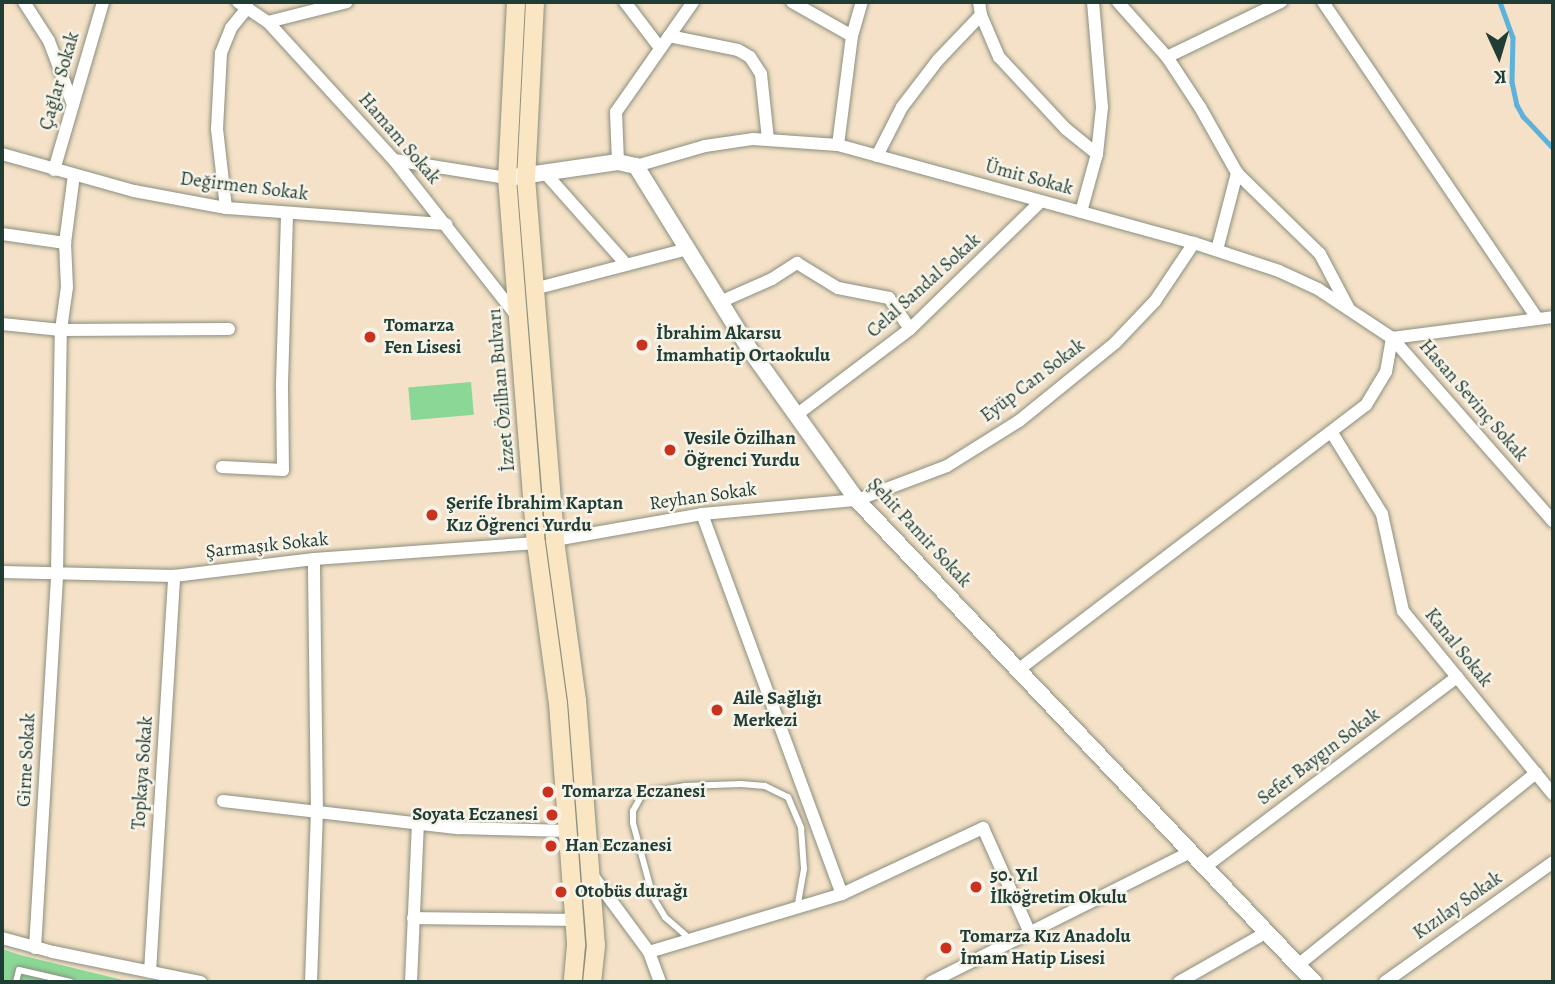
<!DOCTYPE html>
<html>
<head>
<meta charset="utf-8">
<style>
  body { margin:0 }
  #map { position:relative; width:1555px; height:984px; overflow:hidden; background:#f4e1c7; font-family:Alegreya,serif }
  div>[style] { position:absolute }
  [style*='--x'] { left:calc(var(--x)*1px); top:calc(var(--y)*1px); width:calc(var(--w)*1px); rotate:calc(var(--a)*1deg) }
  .green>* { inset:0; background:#8bd896; transform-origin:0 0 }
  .stream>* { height:4.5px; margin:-2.25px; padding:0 2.25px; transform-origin:2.25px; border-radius:2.25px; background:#5eb1da }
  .roads { filter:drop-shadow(0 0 2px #8a8f7e) drop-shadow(0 0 2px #8a8f7e) }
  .service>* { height:6px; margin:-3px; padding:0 3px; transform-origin:3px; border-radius:3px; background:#fff }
  .minor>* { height:12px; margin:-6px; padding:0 6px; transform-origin:6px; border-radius:6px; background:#fff }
  .tertiary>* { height:16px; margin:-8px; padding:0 8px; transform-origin:8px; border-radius:8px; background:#fff }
  .secondary>* { height:18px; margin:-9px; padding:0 9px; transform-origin:9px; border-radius:9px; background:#fbe6c4 }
  .dots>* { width:19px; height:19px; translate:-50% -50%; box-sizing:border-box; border:4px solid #f7f3e8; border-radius:50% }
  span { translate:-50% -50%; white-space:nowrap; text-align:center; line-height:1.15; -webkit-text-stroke:5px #f7f3e8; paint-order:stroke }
  .street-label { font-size:19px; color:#1f3d34 }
  .poi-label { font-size:19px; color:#1f3d34; font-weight:700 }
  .left { translate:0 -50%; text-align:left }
  .right { translate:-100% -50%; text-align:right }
  .frame { position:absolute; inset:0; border:4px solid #1f3d34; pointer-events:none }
  .north { position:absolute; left:1464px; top:21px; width:70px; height:70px; -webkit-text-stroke:5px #f7f3e8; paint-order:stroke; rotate:176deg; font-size:19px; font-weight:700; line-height:28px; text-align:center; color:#1f3d34 }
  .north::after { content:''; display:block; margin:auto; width:24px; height:32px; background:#1f3d34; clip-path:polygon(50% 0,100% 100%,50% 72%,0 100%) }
</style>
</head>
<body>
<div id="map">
  <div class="green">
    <div style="left:471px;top:382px;width:33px;height:63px;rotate:85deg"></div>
    <div style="clip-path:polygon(2px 949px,20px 955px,131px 982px,2px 982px)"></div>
  </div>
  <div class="stream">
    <div style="--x:1500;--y:2;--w:37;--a:70"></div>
    <div style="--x:1513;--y:37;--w:45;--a:91.3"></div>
    <div style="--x:1512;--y:82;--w:24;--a:78"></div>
    <div style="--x:1517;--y:105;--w:13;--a:61"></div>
    <div style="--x:1523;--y:116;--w:44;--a:46.8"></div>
  </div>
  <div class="roads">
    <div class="service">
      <div style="--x:690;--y:939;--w:33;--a:-139"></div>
      <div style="--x:665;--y:917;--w:23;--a:-121"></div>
      <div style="--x:653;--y:897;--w:77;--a:-105.1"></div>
      <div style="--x:633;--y:823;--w:12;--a:-90"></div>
      <div style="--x:633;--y:811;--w:21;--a:-61"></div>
      <div style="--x:643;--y:793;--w:43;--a:-9.5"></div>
      <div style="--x:685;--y:786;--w:56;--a:-2"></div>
      <div style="--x:741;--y:784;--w:24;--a:5"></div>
      <div style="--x:765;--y:786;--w:25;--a:26"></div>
      <div style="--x:788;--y:797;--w:34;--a:67"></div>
      <div style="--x:801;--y:828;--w:41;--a:85.8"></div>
      <div style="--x:804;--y:869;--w:39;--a:100"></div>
      <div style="--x:16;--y:982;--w:12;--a:-76"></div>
      <div style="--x:19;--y:970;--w:53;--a:13"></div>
    </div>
    <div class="minor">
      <div style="--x:24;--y:2;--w:46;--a:57.3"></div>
      <div style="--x:49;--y:41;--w:68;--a:69.4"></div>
      <div style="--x:238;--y:2;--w:36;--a:34"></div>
      <div style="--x:268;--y:22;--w:187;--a:47.6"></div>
      <div style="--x:394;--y:160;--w:197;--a:51.8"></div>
      <div style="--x:625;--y:2;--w:58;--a:52.7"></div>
      <div style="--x:792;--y:2;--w:69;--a:29.5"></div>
      <div style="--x:979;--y:2;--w:13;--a:81"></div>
      <div style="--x:981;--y:15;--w:46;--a:66.8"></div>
      <div style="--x:999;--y:57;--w:98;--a:47.1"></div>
      <div style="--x:1066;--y:129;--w:40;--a:39"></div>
      <div style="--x:1118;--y:2;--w:74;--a:48.3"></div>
      <div style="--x:1167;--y:57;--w:60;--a:56.6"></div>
      <div style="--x:1200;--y:107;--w:76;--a:60.7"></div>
      <div style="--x:1237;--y:173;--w:116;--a:44.3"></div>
      <div style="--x:1320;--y:254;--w:60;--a:62.2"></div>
      <div style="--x:1323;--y:2;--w:380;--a:55.9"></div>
      <div style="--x:268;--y:22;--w:81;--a:-14.2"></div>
      <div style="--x:669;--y:36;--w:70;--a:11.5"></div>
      <div style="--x:738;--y:50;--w:14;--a:30"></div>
      <div style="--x:750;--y:57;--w:20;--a:57"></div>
      <div style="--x:761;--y:74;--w:66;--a:83.9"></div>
      <div style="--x:1167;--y:57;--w:127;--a:-25.8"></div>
      <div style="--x:838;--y:145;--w:110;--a:-82.7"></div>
      <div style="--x:852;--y:36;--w:35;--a:-74"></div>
      <div style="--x:2;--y:154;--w:137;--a:15.7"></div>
      <div style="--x:134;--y:191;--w:94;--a:10.5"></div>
      <div style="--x:226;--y:208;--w:221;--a:4.2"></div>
      <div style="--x:877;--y:156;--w:55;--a:-63"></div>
      <div style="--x:902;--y:107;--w:59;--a:-52.5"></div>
      <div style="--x:938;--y:60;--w:62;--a:-46.3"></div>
      <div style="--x:394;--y:160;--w:114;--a:9.1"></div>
      <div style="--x:618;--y:162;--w:50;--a:-92.3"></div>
      <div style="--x:616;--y:112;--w:134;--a:-55"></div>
      <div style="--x:636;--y:166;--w:72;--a:-16.2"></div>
      <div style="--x:705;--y:146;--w:49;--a:-8.3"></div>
      <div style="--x:753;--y:139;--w:85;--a:4"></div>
      <div style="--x:838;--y:145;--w:369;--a:15.4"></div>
      <div style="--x:1194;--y:243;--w:89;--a:18.2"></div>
      <div style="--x:1279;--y:271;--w:43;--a:24.8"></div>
      <div style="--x:1318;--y:289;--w:89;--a:33.5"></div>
      <div style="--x:1392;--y:338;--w:244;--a:48.7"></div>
      <div style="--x:54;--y:170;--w:175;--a:-73.7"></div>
      <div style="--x:546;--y:174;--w:120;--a:48.4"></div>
      <div style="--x:226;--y:208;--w:80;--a:-96.5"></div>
      <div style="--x:217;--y:129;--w:76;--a:-87"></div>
      <div style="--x:221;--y:53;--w:27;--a:-68"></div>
      <div style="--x:231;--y:28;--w:26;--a:-51"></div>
      <div style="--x:247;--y:8;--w:6;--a:-90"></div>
      <div style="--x:1081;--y:212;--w:60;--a:-74.6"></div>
      <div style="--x:1097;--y:154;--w:47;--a:-83.9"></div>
      <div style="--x:1102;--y:107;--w:105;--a:-94.9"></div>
      <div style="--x:2;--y:234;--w:64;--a:8.1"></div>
      <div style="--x:1217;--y:250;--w:80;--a:-75.4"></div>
      <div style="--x:534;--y:289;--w:159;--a:-14.6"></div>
      <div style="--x:720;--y:302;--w:57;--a:-23.9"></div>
      <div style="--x:772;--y:279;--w:30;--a:-33"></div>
      <div style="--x:797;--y:263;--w:48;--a:31.4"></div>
      <div style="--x:838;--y:288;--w:52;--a:11.1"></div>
      <div style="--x:889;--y:298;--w:37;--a:56"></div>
      <div style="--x:2;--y:324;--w:59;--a:5.8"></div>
      <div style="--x:61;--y:330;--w:168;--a:-0.3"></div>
      <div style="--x:1392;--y:338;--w:162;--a:-7.4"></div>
      <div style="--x:795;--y:416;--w:144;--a:-37.1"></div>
      <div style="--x:910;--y:329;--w:180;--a:-44.3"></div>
      <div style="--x:1332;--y:433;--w:95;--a:58.3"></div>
      <div style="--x:1382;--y:514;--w:99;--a:77.8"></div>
      <div style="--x:1403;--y:611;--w:237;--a:50.7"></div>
      <div style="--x:222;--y:467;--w:61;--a:2.8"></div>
      <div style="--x:283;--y:470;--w:86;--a:-90.7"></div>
      <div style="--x:282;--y:384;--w:171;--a:-88.3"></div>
      <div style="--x:702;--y:514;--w:405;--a:69.8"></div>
      <div style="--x:555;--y:540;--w:149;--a:-10"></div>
      <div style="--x:702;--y:514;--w:156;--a:-5.2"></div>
      <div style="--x:857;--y:500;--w:96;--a:-20.7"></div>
      <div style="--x:947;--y:466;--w:85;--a:-32"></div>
      <div style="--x:1019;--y:421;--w:124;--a:-39.1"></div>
      <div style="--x:1115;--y:343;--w:58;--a:-46.4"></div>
      <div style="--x:1155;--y:301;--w:70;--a:-56.1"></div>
      <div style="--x:2;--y:572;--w:172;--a:1.3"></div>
      <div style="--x:174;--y:576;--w:141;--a:-6.9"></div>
      <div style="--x:314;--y:559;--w:223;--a:-4.1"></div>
      <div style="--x:1018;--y:670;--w:437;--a:-37.3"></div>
      <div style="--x:1366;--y:405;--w:39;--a:-59"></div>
      <div style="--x:1386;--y:372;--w:35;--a:-80"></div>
      <div style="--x:223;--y:801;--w:237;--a:6.6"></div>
      <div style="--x:458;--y:828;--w:110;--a:1.6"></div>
      <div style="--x:1205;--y:867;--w:316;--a:-37"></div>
      <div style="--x:590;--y:872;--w:99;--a:53.6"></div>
      <div style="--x:649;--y:952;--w:32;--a:70"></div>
      <div style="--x:413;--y:918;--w:162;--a:0.7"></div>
      <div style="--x:2;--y:938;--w:53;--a:15.4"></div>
      <div style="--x:53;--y:952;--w:151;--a:11.5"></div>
      <div style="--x:35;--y:948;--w:375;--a:-86.6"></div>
      <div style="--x:57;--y:574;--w:244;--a:-89.1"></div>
      <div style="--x:61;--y:330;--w:43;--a:-82.1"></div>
      <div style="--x:67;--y:287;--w:44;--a:-92.6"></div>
      <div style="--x:65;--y:243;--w:69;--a:-82.5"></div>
      <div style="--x:649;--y:952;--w:202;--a:-16.7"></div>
      <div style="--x:842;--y:894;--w:156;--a:-25.1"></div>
      <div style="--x:983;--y:828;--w:115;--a:65.9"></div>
      <div style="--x:1298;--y:965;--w:306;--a:-38.9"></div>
      <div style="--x:150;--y:972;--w:397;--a:-86.5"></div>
      <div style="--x:311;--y:982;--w:168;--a:-88"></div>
      <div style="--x:317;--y:814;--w:255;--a:-90.7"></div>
      <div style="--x:411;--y:982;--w:158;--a:-87.5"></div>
      <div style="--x:931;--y:982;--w:291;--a:-26.6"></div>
      <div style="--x:1179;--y:982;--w:101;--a:-29.6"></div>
      <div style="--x:1385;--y:982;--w:206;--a:-35.5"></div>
    </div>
    <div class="tertiary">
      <div style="--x:507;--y:178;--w:112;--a:-8.2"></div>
      <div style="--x:618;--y:162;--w:18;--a:13"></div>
      <div style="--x:636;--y:166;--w:216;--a:58.2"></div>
      <div style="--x:750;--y:350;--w:184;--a:54.5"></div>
      <div style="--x:857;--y:500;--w:664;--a:46.53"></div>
    </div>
    <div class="secondary">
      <div style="--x:516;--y:2;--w:176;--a:92.9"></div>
      <div style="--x:507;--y:178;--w:366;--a:85.5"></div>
      <div style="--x:536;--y:543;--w:162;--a:82.2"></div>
      <div style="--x:558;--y:703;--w:243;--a:85.7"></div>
      <div style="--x:576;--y:945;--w:37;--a:95"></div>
      <div style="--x:535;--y:2;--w:176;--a:92.9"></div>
      <div style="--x:526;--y:178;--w:363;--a:85.4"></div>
      <div style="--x:555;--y:540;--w:162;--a:82.2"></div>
      <div style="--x:577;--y:700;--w:246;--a:85.6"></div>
      <div style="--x:596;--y:945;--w:37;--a:96"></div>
    </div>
  </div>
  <div class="dots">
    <div style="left:370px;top:337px;background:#c8321e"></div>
    <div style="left:642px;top:345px;background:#c8321e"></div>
    <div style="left:670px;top:450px;background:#c8321e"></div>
    <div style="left:432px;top:515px;background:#c8321e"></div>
    <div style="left:717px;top:710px;background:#c8321e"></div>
    <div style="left:548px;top:792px;background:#c8321e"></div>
    <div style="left:552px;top:815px;background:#c8321e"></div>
    <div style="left:551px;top:846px;background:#c8321e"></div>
    <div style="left:976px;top:887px;background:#c8321e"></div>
    <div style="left:561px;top:892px;background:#c8321e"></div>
    <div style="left:946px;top:948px;background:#c8321e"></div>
  </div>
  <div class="street-label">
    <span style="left:60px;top:81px;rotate:-74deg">Çağlar Sokak</span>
    <span style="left:399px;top:139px;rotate:49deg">Hamam Sokak</span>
    <span style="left:1029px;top:178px;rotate:15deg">Ümit Sokak</span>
    <span style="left:244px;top:187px;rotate:7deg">Değirmen Sokak</span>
    <span style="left:924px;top:286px;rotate:-42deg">Celal Sandal Sokak</span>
    <span style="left:1033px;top:381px;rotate:-37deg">Eyüp Can Sokak</span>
    <span style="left:502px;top:390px;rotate:-95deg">İzzet Özilhan Bulvarı</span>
    <span style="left:1473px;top:401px;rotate:49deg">Hasan Sevinç Sokak</span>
    <span style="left:703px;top:497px;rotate:-8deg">Reyhan Sokak</span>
    <span style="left:919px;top:533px;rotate:47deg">Şehit Pamir Sokak</span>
    <span style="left:267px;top:546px;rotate:-6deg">Şarmaşık Sokak</span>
    <span style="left:1458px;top:648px;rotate:51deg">Kanal Sokak</span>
    <span style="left:1319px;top:757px;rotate:-37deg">Sefer Baygın Sokak</span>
    <span style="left:27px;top:760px;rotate:-87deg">Girne Sokak</span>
    <span style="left:143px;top:773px;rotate:-86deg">Topkaya Sokak</span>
    <span style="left:1458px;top:906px;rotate:-35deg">Kızılay Sokak</span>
  </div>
  <div class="poi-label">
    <span class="left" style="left:384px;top:337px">Tomarza<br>Fen Lisesi</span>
    <span class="left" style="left:656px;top:345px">İbrahim Akarsu<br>İmamhatip Ortaokulu</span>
    <span class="left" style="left:684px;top:450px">Vesile Özilhan<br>Öğrenci Yurdu</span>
    <span class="left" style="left:446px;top:515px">Şerife İbrahim Kaptan<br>Kız Öğrenci Yurdu</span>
    <span class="left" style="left:733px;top:710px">Aile Sağlığı<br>Merkezi</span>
    <span class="left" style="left:562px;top:792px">Tomarza Eczanesi</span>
    <span class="right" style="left:538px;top:815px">Soyata Eczanesi</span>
    <span class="left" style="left:565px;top:846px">Han Eczanesi</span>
    <span class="left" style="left:990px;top:887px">50. Yıl<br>İlköğretim Okulu</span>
    <span class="left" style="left:575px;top:892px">Otobüs durağı</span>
    <span class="left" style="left:960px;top:948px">Tomarza Kız Anadolu<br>İmam Hatip Lisesi</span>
  </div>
  <div class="frame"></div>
  <div class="north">K</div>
</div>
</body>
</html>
